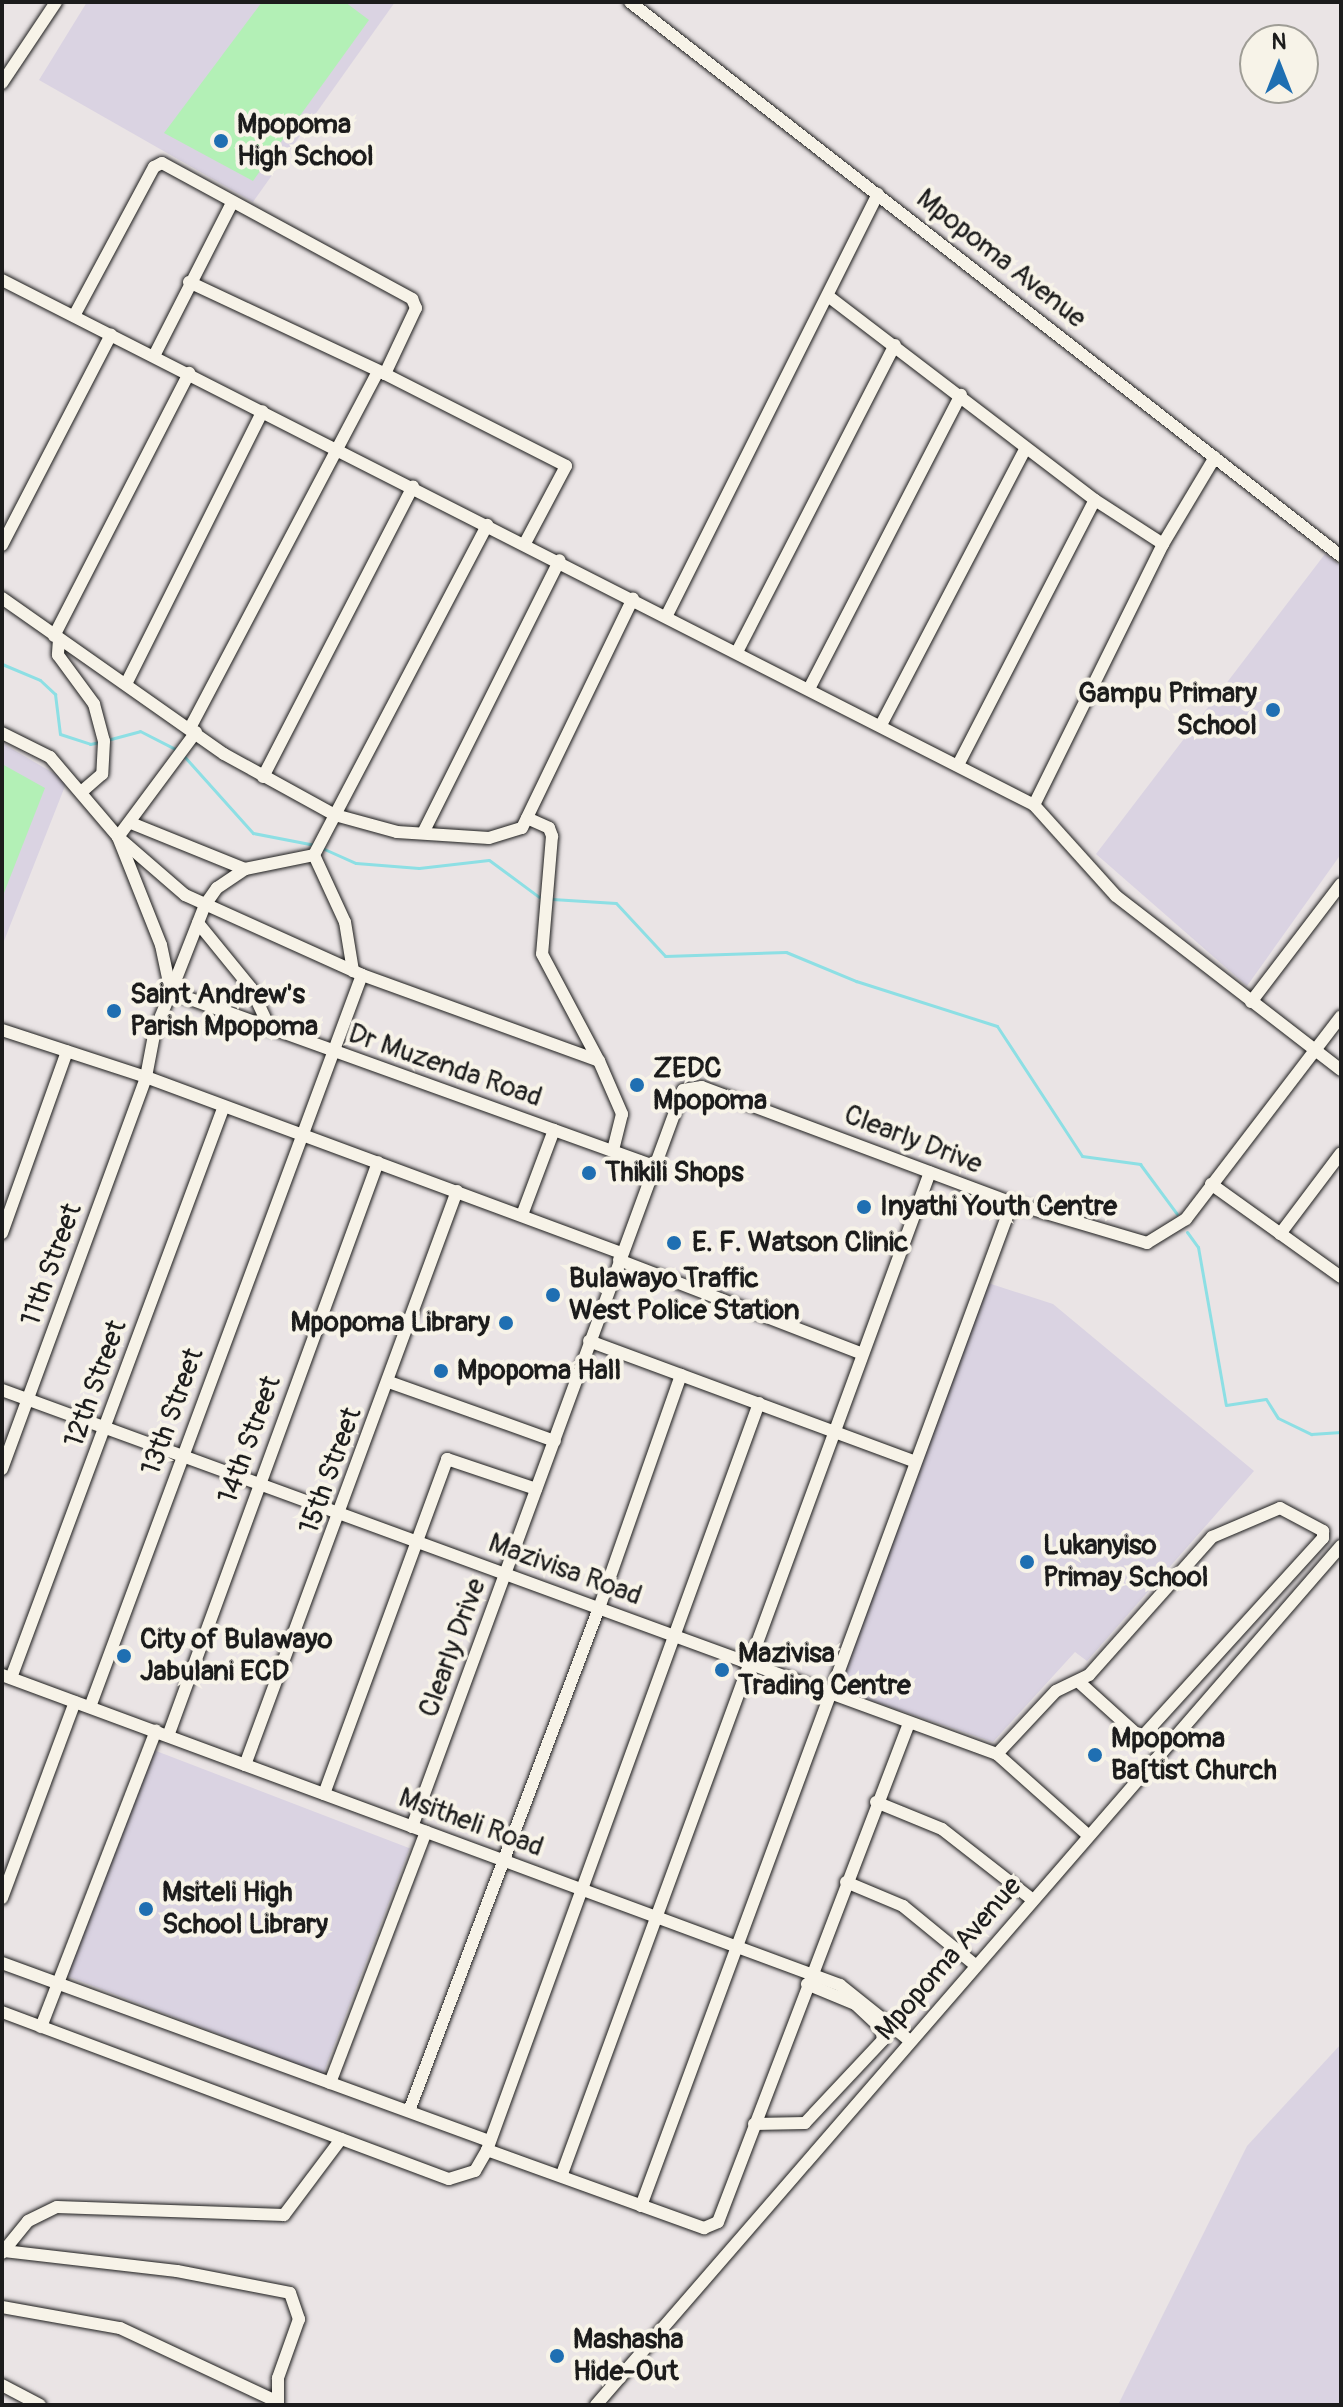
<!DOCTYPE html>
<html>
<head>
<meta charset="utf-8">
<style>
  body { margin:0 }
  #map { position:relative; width:1343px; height:2407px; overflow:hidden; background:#eae4e5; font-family:Pangolin,sans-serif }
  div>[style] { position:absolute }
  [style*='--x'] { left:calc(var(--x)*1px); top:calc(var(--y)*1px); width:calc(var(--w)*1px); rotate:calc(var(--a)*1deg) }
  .built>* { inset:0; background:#dad3e2; transform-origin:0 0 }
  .green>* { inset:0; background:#b3f0b6 }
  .stream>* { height:3px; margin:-1.5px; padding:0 1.5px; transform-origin:1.5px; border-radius:1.5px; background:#8ddfe4 }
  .roads { filter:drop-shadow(0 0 2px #1c1c1c) drop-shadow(0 0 2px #1c1c1c) }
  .minor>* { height:12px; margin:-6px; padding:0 6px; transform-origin:6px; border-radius:6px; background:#f7f3e8 }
  .dots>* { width:22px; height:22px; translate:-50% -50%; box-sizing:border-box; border:4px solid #f7f3e8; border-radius:50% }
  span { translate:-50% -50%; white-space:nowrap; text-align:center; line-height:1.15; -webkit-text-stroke:8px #f7f3e8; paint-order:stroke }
  .poi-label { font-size:28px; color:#1c1c1c; font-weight:700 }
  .left { translate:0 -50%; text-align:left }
  .right { translate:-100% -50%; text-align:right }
  .street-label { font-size:28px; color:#1c1c1c }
  .frame { position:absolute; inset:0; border:4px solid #1c1c1c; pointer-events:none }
  .north { position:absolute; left:1239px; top:24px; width:80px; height:80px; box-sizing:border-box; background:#f7f3e8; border:2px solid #9f9d96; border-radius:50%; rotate:0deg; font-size:22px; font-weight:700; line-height:32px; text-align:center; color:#1c1c1c }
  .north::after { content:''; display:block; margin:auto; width:28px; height:36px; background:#1f6fb2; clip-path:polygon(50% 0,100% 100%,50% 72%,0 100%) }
</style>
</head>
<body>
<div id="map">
  <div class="built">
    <div style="clip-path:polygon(87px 2px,395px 2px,253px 202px,39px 80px)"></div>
    <div style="clip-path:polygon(1325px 554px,1341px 566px,1341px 854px,1247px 986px,1096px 854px)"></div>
    <div style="clip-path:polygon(2px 743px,67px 781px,2px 946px)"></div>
    <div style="clip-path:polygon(982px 1281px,1053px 1304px,1254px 1471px,1087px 1661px,1075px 1652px,993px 1742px,834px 1688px)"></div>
    <div style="left:151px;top:1749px;width:277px;height:242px;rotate:21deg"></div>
    <div style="clip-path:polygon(1341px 2044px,1341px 2405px,1118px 2405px,1247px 2146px)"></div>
  </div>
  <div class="green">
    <div style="clip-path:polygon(262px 2px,345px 2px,369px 20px,253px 181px,164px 133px)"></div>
    <div style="clip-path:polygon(2px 764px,45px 788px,2px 898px)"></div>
  </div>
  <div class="stream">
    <div style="--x:2;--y:664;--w:41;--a:22.8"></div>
    <div style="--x:40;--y:680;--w:21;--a:43"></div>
    <div style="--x:55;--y:694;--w:40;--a:82.9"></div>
    <div style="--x:60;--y:734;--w:32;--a:18"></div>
    <div style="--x:90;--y:744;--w:10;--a:-11"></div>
    <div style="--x:107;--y:740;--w:34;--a:-15"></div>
    <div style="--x:140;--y:731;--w:42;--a:27.2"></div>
    <div style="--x:183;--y:755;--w:105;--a:48.1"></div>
    <div style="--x:253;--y:833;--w:63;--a:11"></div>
    <div style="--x:322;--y:848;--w:37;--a:24"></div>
    <div style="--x:356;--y:863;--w:63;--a:4.5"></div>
    <div style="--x:419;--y:868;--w:70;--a:-6.5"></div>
    <div style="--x:489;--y:860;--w:62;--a:36.5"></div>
    <div style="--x:552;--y:899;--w:64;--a:3.6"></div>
    <div style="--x:616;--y:903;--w:72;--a:47.2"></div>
    <div style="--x:665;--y:956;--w:121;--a:-1.9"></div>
    <div style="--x:786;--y:952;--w:76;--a:22.5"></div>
    <div style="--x:856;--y:981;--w:148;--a:17.7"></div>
    <div style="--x:997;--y:1026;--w:155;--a:56.8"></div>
    <div style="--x:1082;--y:1156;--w:59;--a:7.9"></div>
    <div style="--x:1140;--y:1164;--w:62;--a:53.5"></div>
    <div style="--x:1187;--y:1232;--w:19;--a:54"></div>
    <div style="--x:1198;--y:1247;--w:160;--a:80"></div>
    <div style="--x:1226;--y:1405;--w:40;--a:-8.5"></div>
    <div style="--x:1266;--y:1399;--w:22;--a:58"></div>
    <div style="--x:1278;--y:1418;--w:37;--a:26"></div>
    <div style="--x:1311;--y:1434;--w:30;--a:-4"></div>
  </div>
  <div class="roads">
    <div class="minor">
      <div style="--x:630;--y:2;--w:901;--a:37.93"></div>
      <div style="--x:2;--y:83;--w:97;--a:-56.3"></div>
      <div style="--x:2;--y:280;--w:1158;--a:26.96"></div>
      <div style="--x:1034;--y:805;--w:122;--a:48"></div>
      <div style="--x:1116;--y:896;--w:284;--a:37.7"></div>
      <div style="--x:189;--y:282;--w:217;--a:25.1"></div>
      <div style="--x:828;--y:296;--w:336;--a:37.4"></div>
      <div style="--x:1095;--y:500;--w:81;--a:32.9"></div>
      <div style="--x:74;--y:316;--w:169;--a:-61.8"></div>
      <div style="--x:154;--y:167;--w:9;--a:-27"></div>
      <div style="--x:162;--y:163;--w:285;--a:28.5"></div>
      <div style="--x:412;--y:299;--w:10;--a:66"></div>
      <div style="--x:416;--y:308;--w:73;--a:115.2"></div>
      <div style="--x:385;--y:374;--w:203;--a:26.9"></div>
      <div style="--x:566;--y:466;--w:87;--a:118"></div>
      <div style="--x:154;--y:356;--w:172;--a:-63"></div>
      <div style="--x:2;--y:545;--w:237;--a:-62.6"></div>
      <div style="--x:2;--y:598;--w:271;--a:35.1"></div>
      <div style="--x:224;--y:754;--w:127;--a:28.8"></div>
      <div style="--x:335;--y:815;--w:64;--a:15.3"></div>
      <div style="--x:397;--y:832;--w:92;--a:3.7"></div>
      <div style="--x:489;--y:838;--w:34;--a:-17"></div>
      <div style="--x:522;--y:828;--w:255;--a:-64.2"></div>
      <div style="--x:667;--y:615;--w:471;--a:-63.4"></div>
      <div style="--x:54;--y:636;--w:296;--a:-62.8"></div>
      <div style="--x:59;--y:639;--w:16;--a:94"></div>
      <div style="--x:58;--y:655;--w:61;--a:53.7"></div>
      <div style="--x:94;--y:704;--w:38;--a:75"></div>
      <div style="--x:104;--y:741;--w:33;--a:93"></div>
      <div style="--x:102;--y:774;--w:28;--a:139"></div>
      <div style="--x:738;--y:650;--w:343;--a:-62.8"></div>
      <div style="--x:126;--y:684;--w:305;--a:-63.4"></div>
      <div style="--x:810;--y:687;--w:329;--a:-62.7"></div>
      <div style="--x:882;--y:723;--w:310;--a:-62.4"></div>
      <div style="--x:190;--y:728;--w:401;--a:-62.2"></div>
      <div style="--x:196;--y:732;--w:131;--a:126.6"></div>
      <div style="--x:118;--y:837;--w:89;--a:40.9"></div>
      <div style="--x:185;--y:895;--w:194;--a:24.3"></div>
      <div style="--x:2;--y:733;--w:54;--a:26.6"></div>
      <div style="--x:50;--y:757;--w:105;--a:49.6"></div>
      <div style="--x:118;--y:837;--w:116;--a:68.3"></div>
      <div style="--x:161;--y:945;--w:48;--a:78"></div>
      <div style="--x:959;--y:763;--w:296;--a:-62.7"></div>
      <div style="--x:263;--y:777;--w:327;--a:-62.7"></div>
      <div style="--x:1034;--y:805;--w:291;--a:-63.7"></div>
      <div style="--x:1163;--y:544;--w:101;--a:-59.1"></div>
      <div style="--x:527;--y:818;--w:24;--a:24"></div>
      <div style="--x:549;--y:828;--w:9;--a:69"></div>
      <div style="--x:552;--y:836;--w:118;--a:94.8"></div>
      <div style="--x:542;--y:954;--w:121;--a:62"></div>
      <div style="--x:131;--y:823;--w:123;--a:22"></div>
      <div style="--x:423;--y:833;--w:305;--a:-63.4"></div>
      <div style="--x:314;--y:855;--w:373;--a:-62.3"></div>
      <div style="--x:314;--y:855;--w:74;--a:65.2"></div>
      <div style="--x:345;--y:922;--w:50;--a:80.7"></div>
      <div style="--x:198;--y:923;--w:84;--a:50.8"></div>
      <div style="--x:251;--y:988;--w:45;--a:65.1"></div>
      <div style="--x:172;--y:989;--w:90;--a:-68.6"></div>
      <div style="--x:205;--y:905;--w:21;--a:-55"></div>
      <div style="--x:217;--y:888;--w:34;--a:-34"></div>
      <div style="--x:245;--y:869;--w:70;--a:-11.5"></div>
      <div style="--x:1251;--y:1002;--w:148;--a:-52.7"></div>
      <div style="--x:2;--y:1030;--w:151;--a:18.1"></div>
      <div style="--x:146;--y:1077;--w:507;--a:20.33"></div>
      <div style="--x:1211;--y:1184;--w:160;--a:35.6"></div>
      <div style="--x:522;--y:1215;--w:91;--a:-69.4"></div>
      <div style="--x:2;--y:1233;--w:193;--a:-70.3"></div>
      <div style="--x:1280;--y:1234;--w:101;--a:-53"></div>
      <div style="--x:619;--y:1260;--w:261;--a:21.1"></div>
      <div style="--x:589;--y:1341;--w:346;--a:20.3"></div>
      <div style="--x:389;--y:1382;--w:176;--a:19.6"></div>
      <div style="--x:2;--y:1390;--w:1059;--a:20.09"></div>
      <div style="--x:997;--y:1754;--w:122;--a:41.7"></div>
      <div style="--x:2;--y:1469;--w:418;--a:-69.8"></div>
      <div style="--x:146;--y:1077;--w:48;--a:-79.2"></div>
      <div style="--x:155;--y:1030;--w:41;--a:-67.2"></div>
      <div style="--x:171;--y:992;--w:510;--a:19.82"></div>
      <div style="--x:2;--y:1675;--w:894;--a:20.3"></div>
      <div style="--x:840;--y:1985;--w:88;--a:38.6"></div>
      <div style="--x:11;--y:1678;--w:610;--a:-69.58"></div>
      <div style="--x:90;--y:1707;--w:781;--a:-69.62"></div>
      <div style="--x:362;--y:975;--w:252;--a:19.9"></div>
      <div style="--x:599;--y:1061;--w:58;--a:66.5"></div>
      <div style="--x:622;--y:1114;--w:38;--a:104"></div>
      <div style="--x:168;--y:1736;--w:611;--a:-69.9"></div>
      <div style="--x:997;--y:1754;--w:86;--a:-46.9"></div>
      <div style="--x:1056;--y:1691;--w:37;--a:-26"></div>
      <div style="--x:1089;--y:1675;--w:185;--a:-48.3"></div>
      <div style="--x:1212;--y:1537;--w:74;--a:-23.1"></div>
      <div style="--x:1280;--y:1508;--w:49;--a:28.1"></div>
      <div style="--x:1323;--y:1531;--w:7;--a:90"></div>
      <div style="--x:1323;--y:1538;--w:270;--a:132.3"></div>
      <div style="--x:1141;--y:1738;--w:84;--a:-137.9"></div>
      <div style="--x:245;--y:1765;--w:612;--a:-69.73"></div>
      <div style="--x:324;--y:1794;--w:357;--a:-69.8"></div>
      <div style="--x:447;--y:1459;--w:94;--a:18.6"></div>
      <div style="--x:876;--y:1802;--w:71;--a:22.2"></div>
      <div style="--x:942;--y:1829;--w:115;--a:38"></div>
      <div style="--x:412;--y:1827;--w:785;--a:-69.81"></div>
      <div style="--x:683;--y:1090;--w:19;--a:-9"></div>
      <div style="--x:702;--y:1087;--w:331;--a:20.5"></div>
      <div style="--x:1012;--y:1203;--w:141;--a:16.5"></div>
      <div style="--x:1147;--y:1243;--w:46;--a:-31.6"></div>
      <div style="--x:1186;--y:1219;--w:255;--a:-52.6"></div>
      <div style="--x:846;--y:1882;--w:62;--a:22.8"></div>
      <div style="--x:903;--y:1906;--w:93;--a:39.3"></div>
      <div style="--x:2;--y:1898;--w:209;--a:-69.6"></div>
      <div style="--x:2;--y:1963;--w:519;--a:20.08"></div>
      <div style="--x:2;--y:2012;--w:477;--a:20.5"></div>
      <div style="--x:449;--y:2179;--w:27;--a:-17"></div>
      <div style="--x:475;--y:2171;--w:24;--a:-60"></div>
      <div style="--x:487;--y:2150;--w:795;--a:-69.99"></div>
      <div style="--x:41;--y:2027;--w:318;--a:-68.8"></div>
      <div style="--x:330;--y:2083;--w:269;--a:-69.1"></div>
      <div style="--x:409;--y:2111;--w:538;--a:-69.31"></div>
      <div style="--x:599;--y:1608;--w:247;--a:-70.6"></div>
      <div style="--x:754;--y:2124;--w:51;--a:-1.1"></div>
      <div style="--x:805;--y:2123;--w:114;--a:-46.8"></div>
      <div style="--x:883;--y:2040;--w:12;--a:-99"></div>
      <div style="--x:881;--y:2028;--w:35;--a:-137"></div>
      <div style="--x:855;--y:2004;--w:52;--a:-157.4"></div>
      <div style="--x:487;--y:2150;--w:231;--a:19.8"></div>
      <div style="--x:704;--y:2228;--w:15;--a:-23"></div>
      <div style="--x:718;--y:2222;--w:534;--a:-69.05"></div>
      <div style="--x:562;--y:2174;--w:1067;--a:-69.83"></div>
      <div style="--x:641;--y:2206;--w:1069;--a:-69.7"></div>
      <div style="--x:4;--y:2251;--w:174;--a:6.6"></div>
      <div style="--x:177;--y:2271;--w:115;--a:11"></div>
      <div style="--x:290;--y:2293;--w:28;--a:71"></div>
      <div style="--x:299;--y:2319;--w:63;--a:109.6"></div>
      <div style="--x:278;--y:2378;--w:27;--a:90"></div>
      <div style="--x:2;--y:2253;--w:41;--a:-50.9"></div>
      <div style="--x:28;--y:2221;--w:32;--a:-26"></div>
      <div style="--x:57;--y:2207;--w:227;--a:2"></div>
      <div style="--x:284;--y:2215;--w:95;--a:-53.1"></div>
      <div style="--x:2;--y:2307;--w:120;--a:10.1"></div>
      <div style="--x:120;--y:2328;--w:172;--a:25.1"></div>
      <div style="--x:2;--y:2385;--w:43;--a:27.8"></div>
      <div style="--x:596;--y:2405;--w:1137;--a:-49.07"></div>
    </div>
  </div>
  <div class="dots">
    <div style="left:221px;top:141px;background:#1f6fb2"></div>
    <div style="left:1273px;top:710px;background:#1f6fb2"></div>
    <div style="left:114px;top:1011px;background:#1f6fb2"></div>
    <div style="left:637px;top:1085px;background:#1f6fb2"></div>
    <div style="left:589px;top:1173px;background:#1f6fb2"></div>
    <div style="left:864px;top:1207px;background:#1f6fb2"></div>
    <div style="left:674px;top:1243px;background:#1f6fb2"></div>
    <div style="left:553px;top:1295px;background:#1f6fb2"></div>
    <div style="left:506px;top:1323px;background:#1f6fb2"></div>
    <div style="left:441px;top:1371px;background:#1f6fb2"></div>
    <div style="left:1027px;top:1562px;background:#1f6fb2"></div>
    <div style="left:124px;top:1656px;background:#1f6fb2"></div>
    <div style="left:722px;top:1670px;background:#1f6fb2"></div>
    <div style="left:1095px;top:1755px;background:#1f6fb2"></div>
    <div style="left:146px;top:1909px;background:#1f6fb2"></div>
    <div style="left:557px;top:2356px;background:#1f6fb2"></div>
  </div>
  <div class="poi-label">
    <span class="left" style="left:237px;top:141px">Mpopoma<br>High School</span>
    <span class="right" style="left:1257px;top:710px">Gampu Primary<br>School</span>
    <span class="left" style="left:130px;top:1011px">Saint Andrew's<br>Parish Mpopoma</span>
    <span class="left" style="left:653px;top:1085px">ZEDC<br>Mpopoma</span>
    <span class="left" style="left:605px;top:1173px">Thikili Shops</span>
    <span class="left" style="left:880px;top:1207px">Inyathi Youth Centre</span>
    <span class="left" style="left:692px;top:1243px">E. F. Watson Clinic</span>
    <span class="left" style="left:569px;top:1295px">Bulawayo Traffic<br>West Police Station</span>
    <span class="right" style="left:490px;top:1323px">Mpopoma Library</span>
    <span class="left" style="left:457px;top:1371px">Mpopoma Hall</span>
    <span class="left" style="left:1043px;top:1562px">Lukanyiso<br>Primay School</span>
    <span class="left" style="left:140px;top:1656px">City of Bulawayo<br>Jabulani ECD</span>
    <span class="left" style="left:738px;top:1670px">Mazivisa<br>Trading Centre</span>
    <span class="left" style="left:1111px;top:1755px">Mpopoma<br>Ba[tist Church</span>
    <span class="left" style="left:162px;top:1909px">Msiteli High<br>School Library</span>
    <span class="left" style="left:573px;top:2356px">Mashasha<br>Hide-Out</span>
  </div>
  <div class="street-label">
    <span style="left:1001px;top:259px;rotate:38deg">Mpopoma Avenue</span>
    <span style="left:445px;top:1066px;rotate:19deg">Dr Muzenda Road</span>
    <span style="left:913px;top:1140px;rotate:21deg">Clearly Drive</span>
    <span style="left:52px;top:1265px;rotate:-70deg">11th Street</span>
    <span style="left:96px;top:1384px;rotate:-70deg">12th Street</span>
    <span style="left:173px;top:1412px;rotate:-70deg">13th Street</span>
    <span style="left:250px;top:1440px;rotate:-70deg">14th Street</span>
    <span style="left:331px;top:1471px;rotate:-70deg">15th Street</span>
    <span style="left:565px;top:1570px;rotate:20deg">Mazivisa Road</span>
    <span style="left:453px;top:1648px;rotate:-70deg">Clearly Drive</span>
    <span style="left:471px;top:1823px;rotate:20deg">Msitheli Road</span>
    <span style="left:949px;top:1959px;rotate:-49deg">Mpopoma Avenue</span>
  </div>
  <div class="frame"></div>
  <div class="north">N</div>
</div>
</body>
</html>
